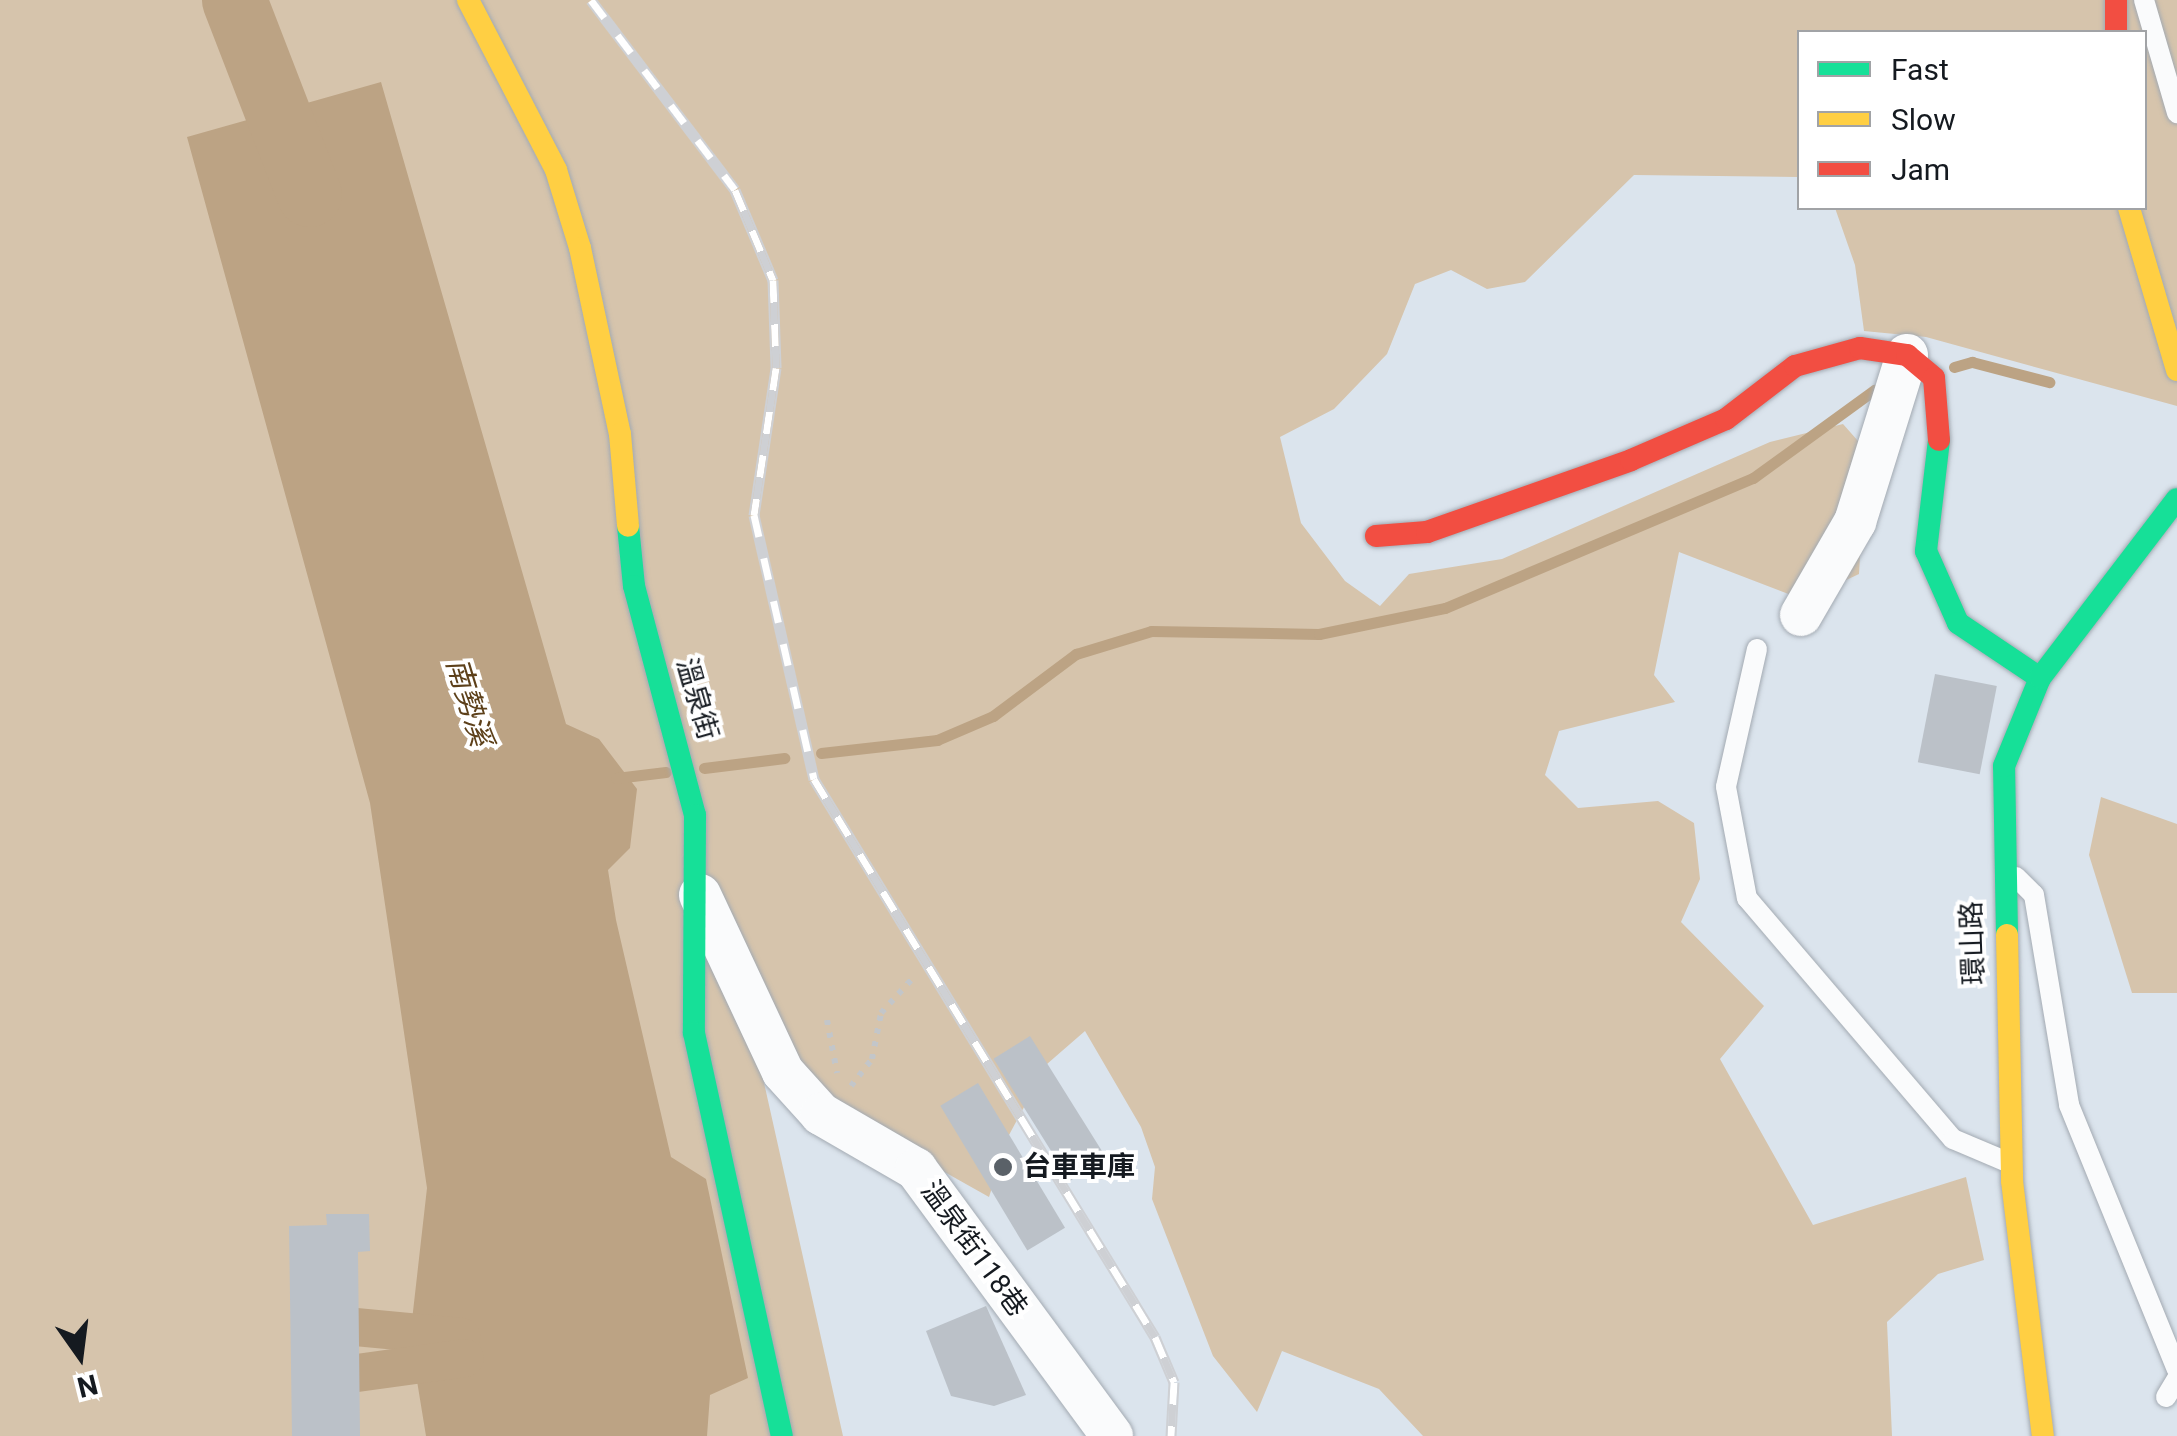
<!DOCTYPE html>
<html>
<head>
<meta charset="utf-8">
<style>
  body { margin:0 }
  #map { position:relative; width:2177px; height:1436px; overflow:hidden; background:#dbe4ed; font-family:Roboto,"Noto Sans TC",sans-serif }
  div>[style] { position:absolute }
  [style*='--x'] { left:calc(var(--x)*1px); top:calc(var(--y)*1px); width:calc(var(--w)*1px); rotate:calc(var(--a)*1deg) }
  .forest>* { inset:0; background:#d6c4ac }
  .water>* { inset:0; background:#bca384 }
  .stream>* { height:11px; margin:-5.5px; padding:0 5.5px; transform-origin:5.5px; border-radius:5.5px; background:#bca384 }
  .canal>* { height:38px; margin:-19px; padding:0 19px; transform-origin:19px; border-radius:19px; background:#bca384 }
  .river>* { height:65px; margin:-32.5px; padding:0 32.5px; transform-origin:32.5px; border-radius:32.5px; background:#bca384 }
  .building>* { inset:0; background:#bbc1c8; transform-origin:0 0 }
  .path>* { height:6px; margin-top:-3px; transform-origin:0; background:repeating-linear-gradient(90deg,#c3c6c9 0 5px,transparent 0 13px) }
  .roads { filter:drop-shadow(0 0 2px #a3aab2) drop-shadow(0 0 2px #a3aab2) }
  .lane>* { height:20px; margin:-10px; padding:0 10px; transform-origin:10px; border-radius:10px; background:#fafbfc }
  .street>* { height:42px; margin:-21px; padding:0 21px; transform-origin:21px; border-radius:21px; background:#fafbfc }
  .fast>* { height:22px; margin:-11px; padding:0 11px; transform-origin:11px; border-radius:11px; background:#16e098 }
  .slow>* { height:22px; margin:-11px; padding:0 11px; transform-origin:11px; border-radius:11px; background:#ffcf43 }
  .jam>* { height:22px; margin:-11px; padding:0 11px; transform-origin:11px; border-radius:11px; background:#f24e42 }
  .rail>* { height:11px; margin-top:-5.5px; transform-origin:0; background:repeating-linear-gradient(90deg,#fff 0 22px,#ced0d4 0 44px); box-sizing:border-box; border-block:2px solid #ced0d4 }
  .dots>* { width:28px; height:28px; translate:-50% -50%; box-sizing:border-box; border:5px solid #fff; border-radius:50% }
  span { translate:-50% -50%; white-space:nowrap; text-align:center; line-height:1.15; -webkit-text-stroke:8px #fff; paint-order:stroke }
  .street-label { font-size:28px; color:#151a20 }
  .poi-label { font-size:28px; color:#151a20; font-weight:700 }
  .left { translate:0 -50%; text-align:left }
  .water-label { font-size:30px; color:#5d401a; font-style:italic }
  .legend { position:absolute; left:1797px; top:30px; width:350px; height:180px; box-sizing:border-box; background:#fff; border:2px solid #a1a3a6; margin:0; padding:12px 18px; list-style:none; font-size:30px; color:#151a20 }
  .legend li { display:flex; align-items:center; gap:20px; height:50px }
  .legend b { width:50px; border:2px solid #a1a3a6 }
  .north { position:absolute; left:30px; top:1306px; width:100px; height:100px; -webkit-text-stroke:8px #fff; paint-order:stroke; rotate:166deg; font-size:28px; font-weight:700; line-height:40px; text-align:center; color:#151a20 }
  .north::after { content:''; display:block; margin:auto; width:35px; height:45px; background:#151a20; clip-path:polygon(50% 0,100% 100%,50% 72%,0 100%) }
</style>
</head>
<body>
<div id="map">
  <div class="forest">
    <div style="clip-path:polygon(0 0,2177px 0,2177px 406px,1926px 337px,1864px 331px,1855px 265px,1835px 208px,2144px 208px,2144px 32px,1800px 32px,1799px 177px,1634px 175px,1525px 282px,1487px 289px,1451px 270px,1415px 284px,1387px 354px,1334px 409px,1280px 437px,1301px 523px,1345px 581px,1380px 606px,1409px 574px,1502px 559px,1770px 442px,1843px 424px,1866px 450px,1859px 574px,1804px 600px,1679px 552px,1654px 675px,1675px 702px,1559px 731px,1545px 775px,1578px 808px,1658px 801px,1694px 823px,1700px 879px,1681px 922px,1764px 1006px,1720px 1059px,1813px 1225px,1966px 1177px,1984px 1260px,1938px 1274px,1887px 1322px,1892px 1436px,1423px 1436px,1379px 1389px,1282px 1351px,1257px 1412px,1213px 1356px,1152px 1199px,1155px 1167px,1141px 1127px,1085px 1031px,1047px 1064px,1009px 1135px,989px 1197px,868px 1129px,752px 1029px,843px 1436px,0 1436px)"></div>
    <div style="clip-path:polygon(2101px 797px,2177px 824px,2177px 993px,2132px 993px,2089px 855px)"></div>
  </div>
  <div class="water">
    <div style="clip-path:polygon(381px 82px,566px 724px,599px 739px,637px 789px,630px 848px,608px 870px,616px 920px,671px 1157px,706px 1179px,748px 1378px,710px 1395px,707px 1436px,426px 1436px,410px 1338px,427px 1188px,370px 803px,187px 137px)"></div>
  </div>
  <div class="stream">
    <div style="--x:1954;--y:367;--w:19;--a:-16"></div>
    <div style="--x:1972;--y:362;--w:80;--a:14.6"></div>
    <div style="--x:821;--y:753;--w:117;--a:-6.4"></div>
    <div style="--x:937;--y:740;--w:61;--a:-23.2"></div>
    <div style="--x:993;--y:716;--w:104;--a:-36.8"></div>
    <div style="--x:1076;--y:654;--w:78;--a:-17"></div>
    <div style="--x:1151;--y:631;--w:168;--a:1"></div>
    <div style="--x:1319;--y:634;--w:129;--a:-11.7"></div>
    <div style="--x:1445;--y:608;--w:334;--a:-22.9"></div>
    <div style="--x:1753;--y:478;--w:150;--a:-36"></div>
    <div style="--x:704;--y:768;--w:81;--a:-7.1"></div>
    <div style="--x:616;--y:778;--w:50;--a:-6.8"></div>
  </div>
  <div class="canal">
    <div style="--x:324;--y:1324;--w:138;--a:5.4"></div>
    <div style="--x:321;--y:1378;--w:145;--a:-7.9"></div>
  </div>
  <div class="river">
    <div style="--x:234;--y:0;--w:208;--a:68.9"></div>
  </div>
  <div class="building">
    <div style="left:1935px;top:674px;width:63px;height:90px;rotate:11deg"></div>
    <div style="left:1030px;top:1036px;width:144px;height:43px;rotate:58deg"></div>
    <div style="left:978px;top:1083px;width:169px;height:44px;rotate:59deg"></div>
    <div style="clip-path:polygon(326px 1214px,369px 1214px,370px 1251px,358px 1252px,360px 1436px,292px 1436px,289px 1226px,327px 1225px)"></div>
    <div style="clip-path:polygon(986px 1306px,1026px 1395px,994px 1406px,951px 1396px,926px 1331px)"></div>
  </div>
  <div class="path">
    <div style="--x:827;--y:1020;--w:54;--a:79.3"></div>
    <div style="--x:851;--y:1086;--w:34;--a:-52"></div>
    <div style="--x:872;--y:1059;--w:47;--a:-78.9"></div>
    <div style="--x:881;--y:1013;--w:46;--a:-47.6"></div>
  </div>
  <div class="roads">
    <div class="lane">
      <div style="--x:2144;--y:0;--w:118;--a:73.7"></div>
      <div style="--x:1757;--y:649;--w:141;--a:102.7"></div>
      <div style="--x:1726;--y:787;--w:113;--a:79.3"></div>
      <div style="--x:1747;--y:898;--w:317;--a:49.5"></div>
      <div style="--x:1953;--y:1139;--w:56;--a:22.9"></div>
      <div style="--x:2016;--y:877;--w:25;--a:45"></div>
      <div style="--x:2034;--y:895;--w:213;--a:80.5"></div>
      <div style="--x:2069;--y:1105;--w:285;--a:67.8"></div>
      <div style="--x:2166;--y:1397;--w:21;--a:-59"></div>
    </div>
    <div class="street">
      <div style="--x:1801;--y:615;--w:108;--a:-59.9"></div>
      <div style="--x:1855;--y:522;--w:175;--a:-72.7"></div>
      <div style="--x:700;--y:895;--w:195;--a:64.9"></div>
      <div style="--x:783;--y:1072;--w:57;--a:47.9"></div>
      <div style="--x:821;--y:1114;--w:110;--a:30.1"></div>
      <div style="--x:916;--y:1169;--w:331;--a:53.7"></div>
    </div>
    <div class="fast">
      <div style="--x:1939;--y:440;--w:112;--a:96.7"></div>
      <div style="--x:1926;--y:551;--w:79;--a:66"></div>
      <div style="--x:1958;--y:623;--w:99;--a:33.9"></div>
      <div style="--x:628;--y:526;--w:60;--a:84.3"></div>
      <div style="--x:634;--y:586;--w:237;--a:75.1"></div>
      <div style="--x:695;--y:815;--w:218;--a:90.3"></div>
      <div style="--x:694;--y:1033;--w:412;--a:77.7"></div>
      <div style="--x:2007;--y:935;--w:169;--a:-91"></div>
      <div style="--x:2004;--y:766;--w:95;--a:-67.8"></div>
      <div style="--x:2040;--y:678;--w:225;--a:-52.6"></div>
    </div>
    <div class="slow">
      <div style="--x:468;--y:0;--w:191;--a:62.6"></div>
      <div style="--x:556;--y:170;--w:82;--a:72.9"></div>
      <div style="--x:580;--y:248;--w:190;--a:77.9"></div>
      <div style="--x:620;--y:434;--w:92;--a:85"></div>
      <div style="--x:2129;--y:208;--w:169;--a:73.5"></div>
      <div style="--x:2007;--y:935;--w:246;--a:88.8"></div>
      <div style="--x:2012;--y:1181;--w:257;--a:83.1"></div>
    </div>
    <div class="jam">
      <div style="--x:2116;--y:0;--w:32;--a:90"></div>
      <div style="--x:1376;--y:536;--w:51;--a:-4.5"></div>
      <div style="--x:1427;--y:532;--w:216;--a:-19.4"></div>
      <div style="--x:1631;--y:460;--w:103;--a:-23.3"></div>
      <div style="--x:1726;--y:419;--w:87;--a:-37.5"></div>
      <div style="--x:1795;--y:366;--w:67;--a:-15.5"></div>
      <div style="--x:1860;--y:348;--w:48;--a:8.5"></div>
      <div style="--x:1907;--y:355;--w:35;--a:40"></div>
      <div style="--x:1934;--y:378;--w:62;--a:85.4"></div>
    </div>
  </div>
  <div class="rail">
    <div style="--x:591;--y:0;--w:238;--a:52.8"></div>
    <div style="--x:735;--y:190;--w:98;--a:67.1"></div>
    <div style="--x:773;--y:280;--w:88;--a:88"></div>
    <div style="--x:776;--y:368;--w:149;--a:98.5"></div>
    <div style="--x:754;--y:515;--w:271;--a:77.2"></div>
    <div style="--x:814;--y:779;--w:654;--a:58.57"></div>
    <div style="--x:1155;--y:1337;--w:49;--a:67.1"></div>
    <div style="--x:1174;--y:1382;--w:54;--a:93.2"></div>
  </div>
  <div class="dots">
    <div style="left:1003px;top:1167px;background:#5a6168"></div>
  </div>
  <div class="street-label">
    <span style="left:697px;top:699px;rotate:74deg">溫泉街</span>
    <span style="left:1973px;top:943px;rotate:-92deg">環山路</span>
    <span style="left:974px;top:1249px;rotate:54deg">溫泉街118巷</span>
  </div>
  <div class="poi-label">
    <span class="left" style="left:1023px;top:1167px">台車車庫</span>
  </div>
  <div class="water-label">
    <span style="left:469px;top:702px;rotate:73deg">南勢溪</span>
  </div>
  <ul class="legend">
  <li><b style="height:12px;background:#16e098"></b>Fast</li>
  <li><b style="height:12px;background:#ffcf43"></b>Slow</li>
  <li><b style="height:12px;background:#f24e42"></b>Jam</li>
  </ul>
  <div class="north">N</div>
</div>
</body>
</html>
